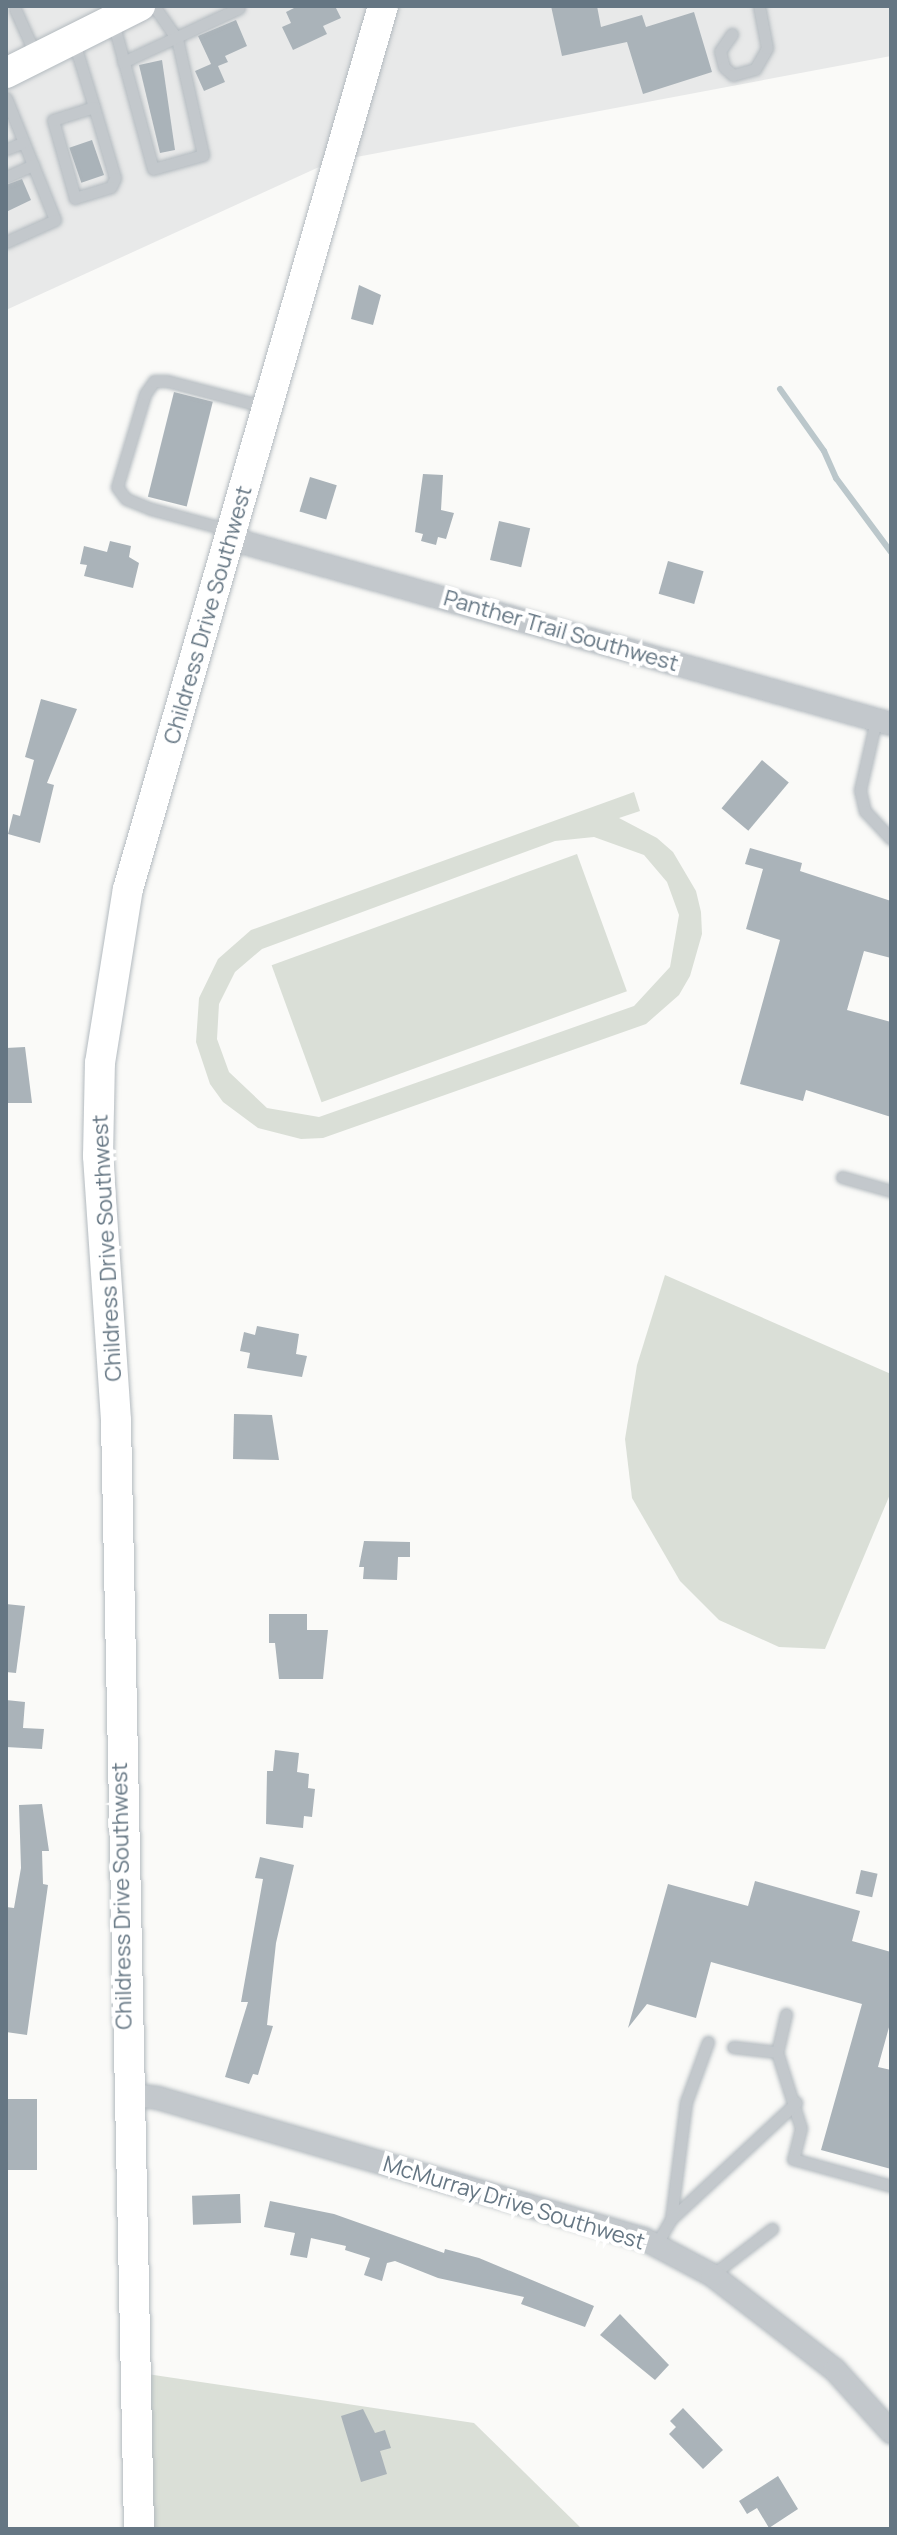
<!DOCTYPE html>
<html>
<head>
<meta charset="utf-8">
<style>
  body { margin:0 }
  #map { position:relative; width:897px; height:2535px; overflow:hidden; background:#fafaf8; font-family:Manrope,sans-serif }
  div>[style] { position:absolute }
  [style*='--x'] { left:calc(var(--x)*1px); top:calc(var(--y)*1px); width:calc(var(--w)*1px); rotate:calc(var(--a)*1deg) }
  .built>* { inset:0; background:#e8e9e9 }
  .green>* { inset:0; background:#dadfd7; transform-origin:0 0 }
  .stream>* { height:6px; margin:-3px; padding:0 3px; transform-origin:3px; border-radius:3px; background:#bbc7cb }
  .building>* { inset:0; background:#aab3b9; transform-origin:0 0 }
  .roads { filter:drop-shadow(0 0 2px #b3babf) drop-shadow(0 0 2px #b3babf) }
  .lane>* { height:11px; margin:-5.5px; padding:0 5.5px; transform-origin:5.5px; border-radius:5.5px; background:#c3c8cc }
  .street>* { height:22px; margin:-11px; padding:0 11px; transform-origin:11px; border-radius:11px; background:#c3c8cc }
  .secondary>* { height:30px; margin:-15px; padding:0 15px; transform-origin:15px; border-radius:15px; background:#fff }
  span { translate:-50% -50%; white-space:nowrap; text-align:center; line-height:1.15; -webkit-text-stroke:8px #fff; paint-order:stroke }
  .street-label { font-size:22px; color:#657683 }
  .frame { position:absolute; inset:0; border:8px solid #657683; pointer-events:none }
</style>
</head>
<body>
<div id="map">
  <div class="built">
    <div style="clip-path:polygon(6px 6px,891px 6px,891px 56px,330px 162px,6px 310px)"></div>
  </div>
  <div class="green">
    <div style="clip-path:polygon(evenodd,634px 792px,640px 811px,619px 818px,657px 838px,673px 852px,696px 891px,701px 912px,702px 934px,690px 976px,679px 995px,646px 1024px,323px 1138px,301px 1139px,258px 1128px,223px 1102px,210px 1084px,196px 1042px,199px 998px,218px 959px,251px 930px,634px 792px,594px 837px,644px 855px,667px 882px,679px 915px,670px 967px,634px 1006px,319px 1117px,267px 1108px,229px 1072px,217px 1039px,219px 1004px,235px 972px,262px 949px,555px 841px,594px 837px)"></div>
    <div style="left:577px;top:854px;width:146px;height:325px;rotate:70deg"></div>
    <div style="clip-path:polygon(665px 1275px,891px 1374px,891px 1492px,825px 1649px,779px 1647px,719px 1620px,680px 1581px,632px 1498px,625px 1439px,637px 1365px)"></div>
    <div style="clip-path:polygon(127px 2371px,474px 2423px,582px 2529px,135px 2529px)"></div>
  </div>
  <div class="stream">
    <div style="--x:780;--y:389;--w:76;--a:54.6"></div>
    <div style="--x:824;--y:451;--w:30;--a:66"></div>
    <div style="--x:836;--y:478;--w:92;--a:53.4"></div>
  </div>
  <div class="building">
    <div style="clip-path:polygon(298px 6px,335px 6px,341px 18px,323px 26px,327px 34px,293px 50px,282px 27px,291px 23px,286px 12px)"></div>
    <div style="clip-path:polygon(551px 6px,597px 6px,601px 27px,642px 15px,646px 27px,694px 12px,712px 72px,643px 94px,627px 42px,562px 56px)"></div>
    <div style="clip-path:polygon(236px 20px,247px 46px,225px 56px,228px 62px,218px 66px,225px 82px,204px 91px,195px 71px,211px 64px,198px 36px)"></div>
    <div style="clip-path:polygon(162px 60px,175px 150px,160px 153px,139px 65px)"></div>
    <div style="left:92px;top:140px;width:37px;height:24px;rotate:71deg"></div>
    <div style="clip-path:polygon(22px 179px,31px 200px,6px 212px,6px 185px)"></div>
    <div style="clip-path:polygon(359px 285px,381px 295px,373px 325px,351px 319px)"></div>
    <div style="left:174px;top:392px;width:40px;height:108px;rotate:14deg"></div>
    <div style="clip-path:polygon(423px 474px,443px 475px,441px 510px,454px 513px,446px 539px,438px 537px,436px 545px,421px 541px,423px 534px,415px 532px)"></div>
    <div style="left:310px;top:477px;width:28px;height:36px;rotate:17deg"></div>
    <div style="left:499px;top:521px;width:32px;height:40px;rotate:13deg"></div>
    <div style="clip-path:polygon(110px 541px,131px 546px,129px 557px,139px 563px,133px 588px,84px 576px,87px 565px,80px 564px,84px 546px,107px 552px)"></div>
    <div style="left:668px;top:561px;width:37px;height:34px;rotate:16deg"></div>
    <div style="clip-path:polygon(41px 699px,77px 709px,47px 783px,54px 785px,40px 843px,8px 834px,13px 814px,20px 816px,34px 760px,25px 757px)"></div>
    <div style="left:762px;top:760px;width:35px;height:63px;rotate:40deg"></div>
    <div style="clip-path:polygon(750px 848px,802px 863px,800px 871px,891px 901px,891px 958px,864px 951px,847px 1010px,891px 1022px,891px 1117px,806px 1090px,803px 1101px,740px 1084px,780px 940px,746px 929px,763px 869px,745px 864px)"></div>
    <div style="clip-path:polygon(25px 1047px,32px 1103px,6px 1103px,6px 1048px)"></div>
    <div style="clip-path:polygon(257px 1326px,299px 1334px,296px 1354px,307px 1356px,302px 1377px,247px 1368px,250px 1353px,240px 1351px,244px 1332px,255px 1335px)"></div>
    <div style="clip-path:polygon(234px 1414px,272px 1415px,279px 1460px,233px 1459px)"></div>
    <div style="clip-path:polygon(364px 1541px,410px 1542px,410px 1557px,398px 1557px,397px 1580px,363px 1579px,364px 1567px,359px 1567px)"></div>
    <div style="clip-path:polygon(6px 1604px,25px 1606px,16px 1673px,6px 1672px)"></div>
    <div style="clip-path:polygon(269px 1614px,307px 1614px,307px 1630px,328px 1630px,323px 1679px,279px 1679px,275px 1643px,269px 1643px)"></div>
    <div style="clip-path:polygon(6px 1700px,25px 1702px,23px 1728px,44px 1729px,42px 1749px,6px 1747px)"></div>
    <div style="clip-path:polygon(275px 1750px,299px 1753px,297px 1772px,309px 1774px,308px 1788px,315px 1789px,312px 1817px,304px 1816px,303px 1828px,266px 1824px,267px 1771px,273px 1771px)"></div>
    <div style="clip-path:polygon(42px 1804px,49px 1851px,42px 1851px,43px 1884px,48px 1885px,27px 2035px,6px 2032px,6px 1907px,14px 1908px,21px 1868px,19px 1805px)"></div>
    <div style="clip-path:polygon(260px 1857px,294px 1865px,276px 1943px,267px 2025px,273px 2026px,258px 2075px,253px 2074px,249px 2084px,225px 2077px,248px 2002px,241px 2002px,263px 1879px,255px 1878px)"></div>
    <div style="left:861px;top:1870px;width:17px;height:24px;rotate:13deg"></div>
    <div style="clip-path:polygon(755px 1881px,860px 1911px,852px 1941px,891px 1952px,891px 2020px,878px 2067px,891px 2070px,891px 2169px,821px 2150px,862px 2004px,711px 1962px,696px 2018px,647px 2004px,628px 2028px,668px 1884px,748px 1906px)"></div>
    <div style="left:7px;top:2099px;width:30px;height:71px"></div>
    <div style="left:240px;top:2194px;width:29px;height:48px;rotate:88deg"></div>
    <div style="clip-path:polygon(270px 2201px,334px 2214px,444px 2253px,445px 2249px,479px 2258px,594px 2306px,585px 2327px,521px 2304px,524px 2297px,438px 2278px,395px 2261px,387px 2263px,382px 2281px,364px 2275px,370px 2258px,345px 2250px,346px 2246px,311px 2238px,307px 2258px,290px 2255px,295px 2233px,264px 2227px)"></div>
    <div style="clip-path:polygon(620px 2314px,669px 2365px,655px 2380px,600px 2335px)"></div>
    <div style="clip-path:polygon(683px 2408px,723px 2450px,703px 2469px,669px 2434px,676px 2427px,670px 2421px)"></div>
    <div style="clip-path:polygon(363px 2409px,375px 2433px,385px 2430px,391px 2448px,380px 2451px,387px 2474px,361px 2482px,341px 2416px)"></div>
    <div style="clip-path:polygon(778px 2476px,798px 2509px,769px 2528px,757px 2508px,747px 2514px,739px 2501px)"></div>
  </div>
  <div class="roads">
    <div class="lane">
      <div style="--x:15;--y:9;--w:51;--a:65.9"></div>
      <div style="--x:113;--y:22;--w:152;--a:74.8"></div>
      <div style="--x:153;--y:169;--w:52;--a:-15.6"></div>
      <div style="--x:203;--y:155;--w:119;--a:-102.6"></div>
      <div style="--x:177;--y:39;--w:40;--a:-124.9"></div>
      <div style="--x:732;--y:34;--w:21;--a:125"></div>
      <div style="--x:720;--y:51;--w:16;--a:76"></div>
      <div style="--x:724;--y:67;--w:12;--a:42"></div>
      <div style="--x:733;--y:75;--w:23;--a:-15"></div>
      <div style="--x:755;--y:69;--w:24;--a:-60"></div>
      <div style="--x:767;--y:48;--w:43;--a:-100.8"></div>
      <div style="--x:73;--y:39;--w:71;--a:72.8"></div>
      <div style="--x:123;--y:62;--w:128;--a:-25"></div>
      <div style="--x:6;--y:98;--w:131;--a:68.1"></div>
      <div style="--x:55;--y:220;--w:54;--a:155.8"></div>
      <div style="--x:94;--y:107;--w:74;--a:73.5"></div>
      <div style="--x:115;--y:178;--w:10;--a:114"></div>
      <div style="--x:111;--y:187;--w:38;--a:163"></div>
      <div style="--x:75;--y:198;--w:81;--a:-105.8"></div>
      <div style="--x:53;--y:120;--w:43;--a:-17.6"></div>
      <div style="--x:7;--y:149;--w:18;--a:-22"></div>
      <div style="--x:6;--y:177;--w:30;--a:-24"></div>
      <div style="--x:229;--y:530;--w:81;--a:-164.9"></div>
      <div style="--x:151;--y:509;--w:27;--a:-158"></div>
      <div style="--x:126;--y:499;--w:15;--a:-127"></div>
      <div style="--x:117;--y:487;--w:97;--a:-73.2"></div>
      <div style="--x:145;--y:394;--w:16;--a:-55"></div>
      <div style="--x:154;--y:381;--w:13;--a:0"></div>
      <div style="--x:167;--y:381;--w:102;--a:14.7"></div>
      <div style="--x:876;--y:720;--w:72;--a:102.9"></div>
      <div style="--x:860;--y:790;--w:22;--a:77"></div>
      <div style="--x:865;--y:811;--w:38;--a:47"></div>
      <div style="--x:842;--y:1177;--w:51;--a:15.9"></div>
      <div style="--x:786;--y:2014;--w:39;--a:103"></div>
      <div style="--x:777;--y:2052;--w:80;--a:72.5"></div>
      <div style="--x:801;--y:2128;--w:32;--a:104"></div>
      <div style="--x:793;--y:2159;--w:102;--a:15.4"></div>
      <div style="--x:733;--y:2047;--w:44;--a:6.5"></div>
      <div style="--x:671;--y:2219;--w:118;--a:-82.7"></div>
      <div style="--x:686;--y:2102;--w:64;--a:-69.9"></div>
      <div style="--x:656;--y:2245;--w:30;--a:-60"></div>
      <div style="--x:671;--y:2219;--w:171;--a:-42.9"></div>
      <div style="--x:712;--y:2275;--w:76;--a:-37.5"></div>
    </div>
    <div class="street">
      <div style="--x:231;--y:539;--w:685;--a:15.66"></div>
      <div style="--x:126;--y:2094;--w:32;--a:7"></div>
      <div style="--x:158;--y:2098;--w:506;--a:16.18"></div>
      <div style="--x:644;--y:2239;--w:77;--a:27.9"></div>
      <div style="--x:712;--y:2275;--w:155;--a:37.7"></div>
      <div style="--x:835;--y:2370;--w:84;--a:47.9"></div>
    </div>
    <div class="secondary">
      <div style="--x:6;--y:73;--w:150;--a:-26.6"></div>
      <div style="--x:139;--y:2529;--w:1109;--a:-91.19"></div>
      <div style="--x:116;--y:1420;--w:265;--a:-93.9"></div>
      <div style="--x:98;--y:1156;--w:93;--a:-88.8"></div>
      <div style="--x:100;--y:1063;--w:176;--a:-80.9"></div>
      <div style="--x:128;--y:889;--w:919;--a:-73.89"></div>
    </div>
  </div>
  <div class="street-label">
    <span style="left:208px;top:615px;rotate:-74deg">Childress Drive Southwest</span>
    <span style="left:561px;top:631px;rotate:16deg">Panther Trail Southwest</span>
    <span style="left:107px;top:1248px;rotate:-93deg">Childress Drive Southwest</span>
    <span style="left:122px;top:1896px;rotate:-91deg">Childress Drive Southwest</span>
    <span style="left:514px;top:2203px;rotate:17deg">McMurray Drive Southwest</span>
  </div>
  <div class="frame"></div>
</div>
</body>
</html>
